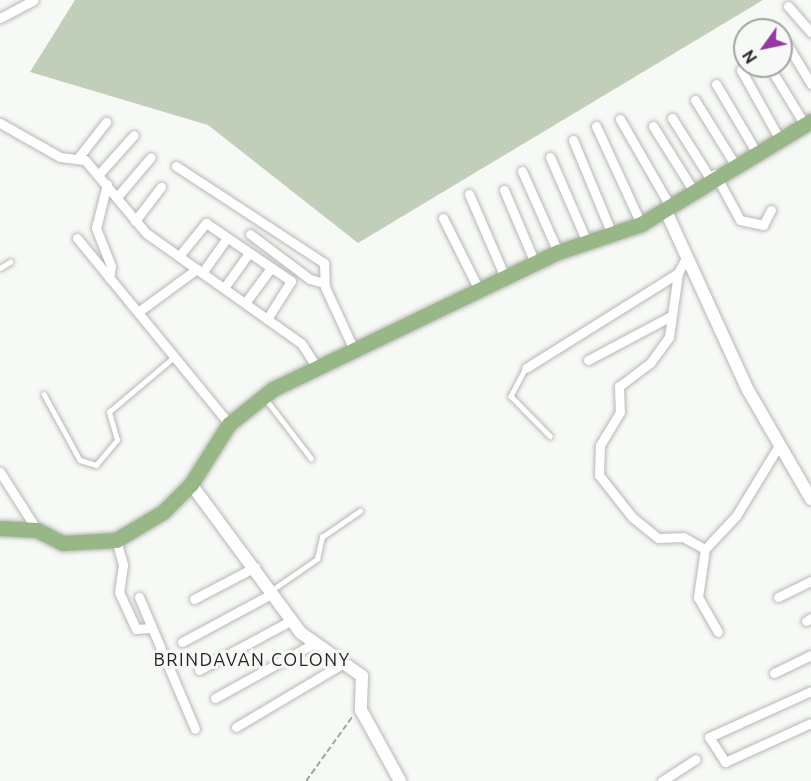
<!DOCTYPE html>
<html>
<head>
<meta charset="utf-8">
<style>
  body { margin:0 }
  #map { position:relative; width:811px; height:781px; overflow:hidden; background:#f6f9f5; font-family:Ubuntu,sans-serif }
  div>[style] { position:absolute }
  [style*='--x'] { left:calc(var(--x)*1px); top:calc(var(--y)*1px); width:calc(var(--w)*1px); rotate:calc(var(--a)*1deg) }
  .green>* { inset:0; background:#c1cfba }
  .path>* { height:1.5px; margin-top:-0.75px; transform-origin:0; background:repeating-linear-gradient(90deg,#a1a3a0 0 6px,transparent 0 9px) }
  .roads { filter:drop-shadow(0 0 2px #b6b8b4) drop-shadow(0 0 2px #b6b8b4) }
  .service>* { height:4.5px; margin:-2.25px; padding:0 2.25px; transform-origin:2.25px; border-radius:2.25px; background:#fff }
  .minor>* { height:9px; margin:-4.5px; padding:0 4.5px; transform-origin:4.5px; border-radius:4.5px; background:#fff }
  .tertiary>* { height:12px; margin:-6px; padding:0 6px; transform-origin:6px; border-radius:6px; background:#fff }
  .trunk>* { height:15px; margin:-7.5px; padding:0 7.5px; transform-origin:7.5px; border-radius:7.5px; background:#97b886 }
  span { translate:-50% -50%; white-space:nowrap; text-align:center; line-height:1.15; -webkit-text-stroke:6px #f6f9f5; paint-order:stroke }
  .neighbourhood-label { font-size:18px; color:#242524; letter-spacing:1.5px }
  .north { position:absolute; left:733px; top:18px; width:60px; height:60px; box-sizing:border-box; background:#f6f9f5; border:2px solid #a2a4a1; border-radius:50%; rotate:237deg; font-size:16px; font-weight:700; line-height:24px; text-align:center; color:#242524 }
  .north::after { content:''; display:block; margin:auto; width:21px; height:27px; background:#9438a2; clip-path:polygon(50% 0,100% 100%,50% 72%,0 100%) }
</style>
</head>
<body>
<div id="map">
  <div class="green">
    <div style="clip-path:polygon(75px 0,763px 0,358px 243px,208px 125px,30px 72px)"></div>
  </div>
  <div class="path">
    <div style="--x:306;--y:781;--w:79;--a:-54.3"></div>
  </div>
  <div class="roads">
    <div class="service">
      <div style="--x:0;--y:268;--w:12;--a:-31"></div>
      <div style="--x:526;--y:368;--w:32;--a:118"></div>
      <div style="--x:511;--y:396;--w:56;--a:45.7"></div>
      <div style="--x:44;--y:394;--w:75;--a:61.4"></div>
      <div style="--x:80;--y:460;--w:17;--a:17"></div>
      <div style="--x:96;--y:465;--w:33;--a:-50"></div>
      <div style="--x:117;--y:440;--w:29;--a:-106"></div>
      <div style="--x:109;--y:412;--w:85;--a:-40.2"></div>
      <div style="--x:265;--y:398;--w:76;--a:52.5"></div>
      <div style="--x:272;--y:590;--w:55;--a:-34.6"></div>
      <div style="--x:317;--y:559;--w:23;--a:-77"></div>
      <div style="--x:322;--y:537;--w:46;--a:-34.4"></div>
    </div>
    <div class="minor">
      <div style="--x:788;--y:6;--w:35;--a:49"></div>
      <div style="--x:0;--y:18;--w:38;--a:-28"></div>
      <div style="--x:787;--y:44;--w:47;--a:59"></div>
      <div style="--x:769;--y:66;--w:69;--a:58.6"></div>
      <div style="--x:741;--y:70;--w:78;--a:60.8"></div>
      <div style="--x:716;--y:84;--w:77;--a:59.4"></div>
      <div style="--x:695;--y:100;--w:74;--a:58.2"></div>
      <div style="--x:672;--y:118;--w:71;--a:57.7"></div>
      <div style="--x:620;--y:119;--w:100;--a:60.1"></div>
      <div style="--x:0;--y:123;--w:69;--a:29.5"></div>
      <div style="--x:60;--y:157;--w:25;--a:7"></div>
      <div style="--x:85;--y:160;--w:95;--a:50.1"></div>
      <div style="--x:146;--y:233;--w:190;--a:35.4"></div>
      <div style="--x:301;--y:343;--w:30;--a:57"></div>
      <div style="--x:596;--y:126;--w:108;--a:65.3"></div>
      <div style="--x:653;--y:126;--w:75;--a:58"></div>
      <div style="--x:573;--y:140;--w:102;--a:67.5"></div>
      <div style="--x:550;--y:157;--w:93;--a:66.5"></div>
      <div style="--x:78;--y:158;--w:46;--a:-52.1"></div>
      <div style="--x:176;--y:166;--w:177;--a:33.2"></div>
      <div style="--x:324;--y:263;--w:24;--a:88"></div>
      <div style="--x:325;--y:287;--w:69;--a:65.3"></div>
      <div style="--x:522;--y:171;--w:89;--a:66"></div>
      <div style="--x:99;--y:174;--w:52;--a:-48.1"></div>
      <div style="--x:715;--y:174;--w:52;--a:61.5"></div>
      <div style="--x:740;--y:220;--w:24;--a:12"></div>
      <div style="--x:763;--y:225;--w:17;--a:-62"></div>
      <div style="--x:107;--y:184;--w:45;--a:104"></div>
      <div style="--x:96;--y:228;--w:41;--a:68.5"></div>
      <div style="--x:111;--y:266;--w:12;--a:99"></div>
      <div style="--x:504;--y:190;--w:79;--a:67"></div>
      <div style="--x:469;--y:194;--w:90;--a:66.6"></div>
      <div style="--x:117;--y:197;--w:52;--a:-49.6"></div>
      <div style="--x:443;--y:218;--w:80;--a:63.4"></div>
      <div style="--x:135;--y:221;--w:43;--a:-52.6"></div>
      <div style="--x:250;--y:234;--w:75;--a:36.9"></div>
      <div style="--x:310;--y:279;--w:15;--a:16"></div>
      <div style="--x:77;--y:238;--w:240;--a:50.7"></div>
      <div style="--x:179;--y:256;--w:43;--a:-50.7"></div>
      <div style="--x:206;--y:223;--w:103;--a:34.3"></div>
      <div style="--x:291;--y:281;--w:45;--a:122.3"></div>
      <div style="--x:687;--y:256;--w:19;--a:118"></div>
      <div style="--x:678;--y:273;--w:65;--a:98"></div>
      <div style="--x:669;--y:337;--w:32;--a:126"></div>
      <div style="--x:650;--y:363;--w:39;--a:143"></div>
      <div style="--x:619;--y:386;--w:26;--a:88"></div>
      <div style="--x:620;--y:412;--w:39;--a:121"></div>
      <div style="--x:600;--y:445;--w:30;--a:92"></div>
      <div style="--x:599;--y:475;--w:53;--a:51.8"></div>
      <div style="--x:632;--y:517;--w:33;--a:39"></div>
      <div style="--x:658;--y:538;--w:25;--a:-2"></div>
      <div style="--x:683;--y:537;--w:25;--a:29"></div>
      <div style="--x:705;--y:549;--w:45;--a:-46.8"></div>
      <div style="--x:736;--y:516;--w:81;--a:-58.7"></div>
      <div style="--x:202;--y:273;--w:43;--a:-54.5"></div>
      <div style="--x:224;--y:288;--w:43;--a:-54.5"></div>
      <div style="--x:245;--y:303;--w:44;--a:-53.4"></div>
      <div style="--x:138;--y:312;--w:73;--a:-36.1"></div>
      <div style="--x:588;--y:360;--w:94;--a:-27.9"></div>
      <div style="--x:526;--y:368;--w:179;--a:-32"></div>
      <div style="--x:0;--y:472;--w:69;--a:57.5"></div>
      <div style="--x:116;--y:540;--w:26;--a:74"></div>
      <div style="--x:123;--y:565;--w:27;--a:98"></div>
      <div style="--x:119;--y:592;--w:41;--a:65.3"></div>
      <div style="--x:136;--y:629;--w:16;--a:-4"></div>
      <div style="--x:705;--y:549;--w:49;--a:98.3"></div>
      <div style="--x:698;--y:597;--w:40;--a:60.3"></div>
      <div style="--x:139;--y:597;--w:143;--a:67"></div>
      <div style="--x:778;--y:597;--w:37;--a:-26"></div>
      <div style="--x:194;--y:599;--w:69;--a:-27.7"></div>
      <div style="--x:806;--y:621;--w:6;--a:-31"></div>
      <div style="--x:182;--y:642;--w:103;--a:-28.3"></div>
      <div style="--x:199;--y:670;--w:106;--a:-28.3"></div>
      <div style="--x:774;--y:673;--w:41;--a:-25.9"></div>
      <div style="--x:811;--y:691;--w:112;--a:155.7"></div>
      <div style="--x:709;--y:737;--w:30;--a:57"></div>
      <div style="--x:725;--y:762;--w:94;--a:-24.4"></div>
      <div style="--x:215;--y:698;--w:112;--a:-28.9"></div>
      <div style="--x:236;--y:727;--w:126;--a:-30.7"></div>
      <div style="--x:662;--y:781;--w:40;--a:-32.9"></div>
    </div>
    <div class="tertiary">
      <div style="--x:665;--y:209;--w:199;--a:65.4"></div>
      <div style="--x:748;--y:390;--w:126;--a:60"></div>
      <div style="--x:191;--y:484;--w:185;--a:53.6"></div>
      <div style="--x:301;--y:633;--w:75;--a:35.2"></div>
      <div style="--x:362;--y:676;--w:34;--a:92"></div>
      <div style="--x:361;--y:710;--w:81;--a:61.2"></div>
    </div>
    <div class="trunk">
      <div style="--x:0;--y:528;--w:37;--a:3"></div>
      <div style="--x:37;--y:530;--w:29;--a:27"></div>
      <div style="--x:63;--y:543;--w:53;--a:-3.2"></div>
      <div style="--x:116;--y:540;--w:55;--a:-30.8"></div>
      <div style="--x:163;--y:512;--w:40;--a:-45"></div>
      <div style="--x:191;--y:484;--w:71;--a:-57.7"></div>
      <div style="--x:229;--y:424;--w:56;--a:-38.5"></div>
      <div style="--x:273;--y:389;--w:316;--a:-25.7"></div>
      <div style="--x:558;--y:252;--w:88;--a:-18.6"></div>
      <div style="--x:641;--y:224;--w:199;--a:-31.2"></div>
    </div>
  </div>
  <div class="neighbourhood-label">
    <span style="left:252px;top:659px">BRINDAVAN COLONY</span>
  </div>
  <div class="north">N</div>
</div>
</body>
</html>
